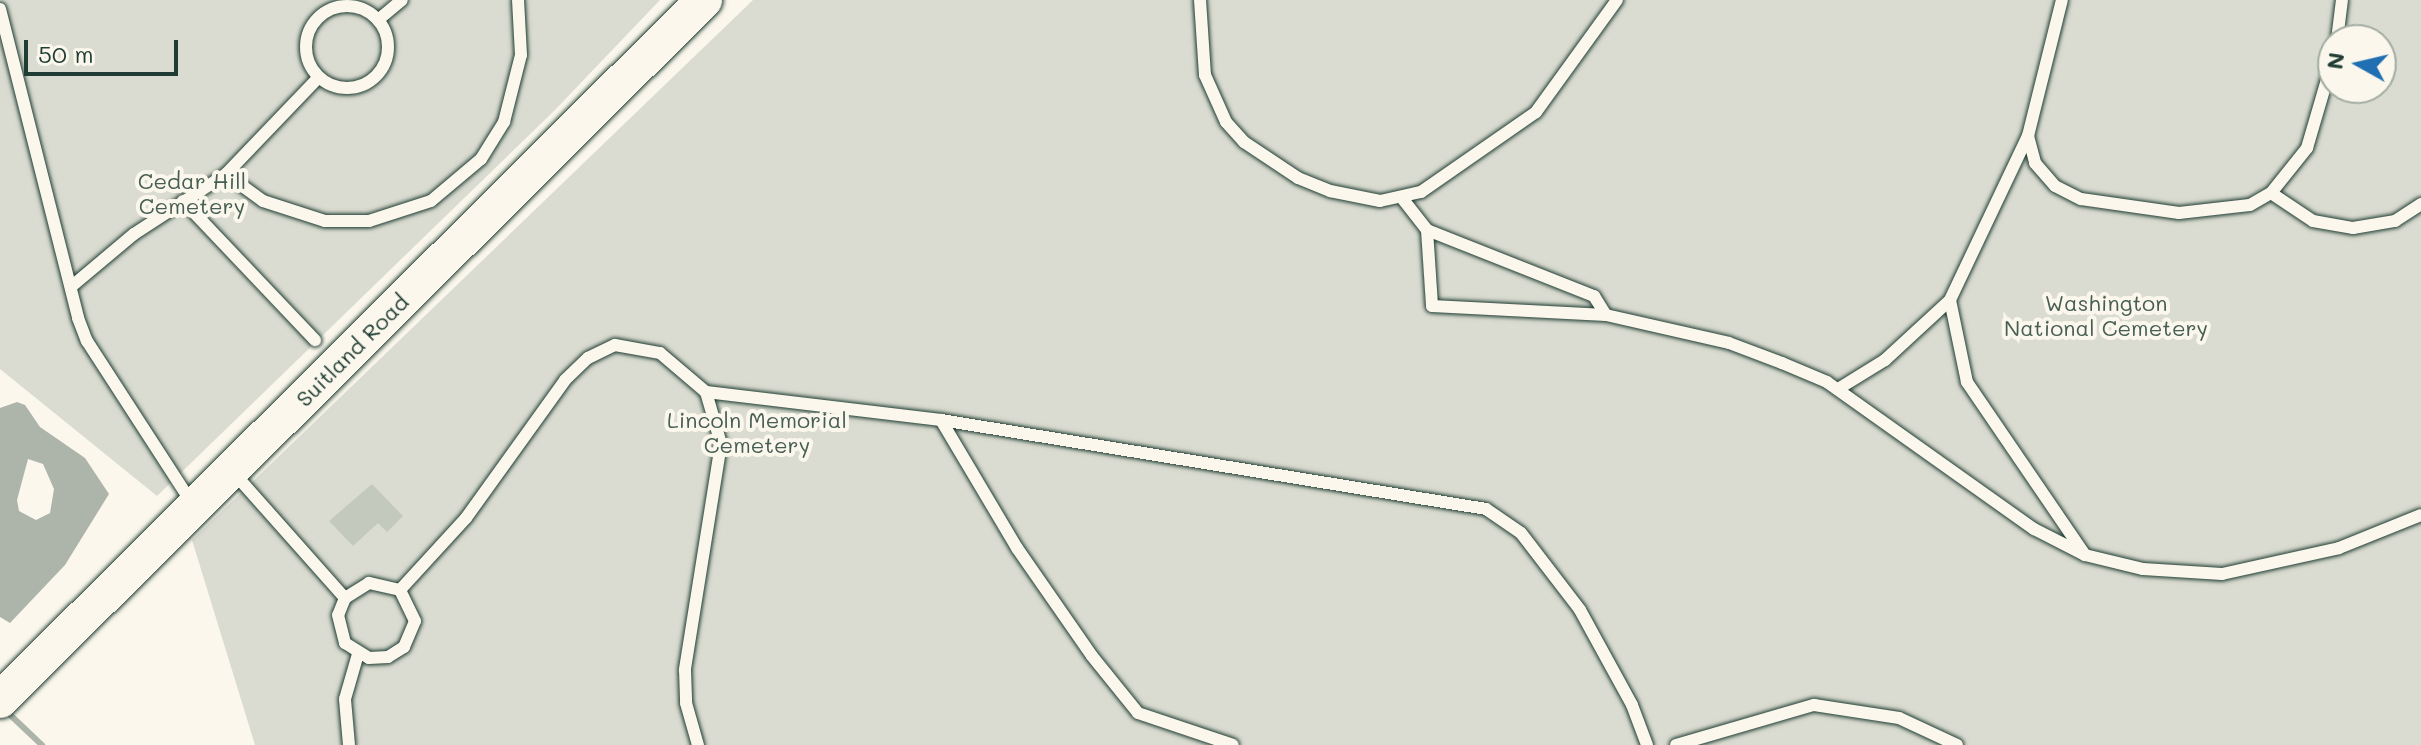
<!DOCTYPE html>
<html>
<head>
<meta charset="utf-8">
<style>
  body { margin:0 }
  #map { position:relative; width:2421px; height:745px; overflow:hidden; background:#fbf7ec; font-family:Mali,sans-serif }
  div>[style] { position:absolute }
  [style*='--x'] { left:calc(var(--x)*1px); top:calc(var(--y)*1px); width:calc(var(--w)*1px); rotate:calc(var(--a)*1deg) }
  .green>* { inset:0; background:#dbdcd1 }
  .water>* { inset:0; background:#adb4aa }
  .stream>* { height:6px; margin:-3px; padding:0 3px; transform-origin:3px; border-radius:3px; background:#adb4aa }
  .building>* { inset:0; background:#c4c9be }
  .roads { filter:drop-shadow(0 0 2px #1f3d34) drop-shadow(0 0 2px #1f3d34) }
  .service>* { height:12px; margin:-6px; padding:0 6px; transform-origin:6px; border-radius:6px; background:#fbf7ec }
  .service>.ring { margin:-6px; padding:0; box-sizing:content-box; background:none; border:12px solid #fbf7ec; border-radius:50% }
  .secondary>* { height:36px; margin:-18px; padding:0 18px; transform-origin:18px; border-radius:18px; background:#fbf7ec }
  span { translate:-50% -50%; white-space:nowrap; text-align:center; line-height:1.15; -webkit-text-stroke:8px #fbf7ec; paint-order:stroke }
  .park-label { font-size:22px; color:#455d53 }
  .street-label { font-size:22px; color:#1f3d34 }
  .north { position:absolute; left:2317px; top:24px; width:80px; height:80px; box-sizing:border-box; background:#fbf7ec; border:2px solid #a3ada2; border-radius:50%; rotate:278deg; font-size:22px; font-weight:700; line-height:32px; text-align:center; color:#1f3d34 }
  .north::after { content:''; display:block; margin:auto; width:28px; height:36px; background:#1f6fb2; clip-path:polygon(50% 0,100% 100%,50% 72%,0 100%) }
  .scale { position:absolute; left:24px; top:40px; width:154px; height:36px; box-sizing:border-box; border:4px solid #1f3d34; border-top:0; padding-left:10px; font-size:24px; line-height:28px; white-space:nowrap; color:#1f3d34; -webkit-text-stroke:6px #fbf7ec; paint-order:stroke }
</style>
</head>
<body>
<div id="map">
  <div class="green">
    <div style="clip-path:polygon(0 0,660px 0,554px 111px,157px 496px,0 369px)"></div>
    <div style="clip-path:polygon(evenodd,753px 0,2421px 0,2421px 745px,255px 745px,192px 540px,753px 0,2333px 40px,2381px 40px,2381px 88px,2333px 88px,2333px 40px)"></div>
  </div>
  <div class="water">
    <div style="clip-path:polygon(evenodd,17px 402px,25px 405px,40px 427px,85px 458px,109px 494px,65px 565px,10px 623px,0 617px,0 408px,17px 402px,28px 459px,43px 464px,54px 489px,50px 513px,36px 520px,19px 511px,17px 500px,28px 459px)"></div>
  </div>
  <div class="stream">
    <div style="--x:6;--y:711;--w:50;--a:43.4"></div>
  </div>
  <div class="building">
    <div style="clip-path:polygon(372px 484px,403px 516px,387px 532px,378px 523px,353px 546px,329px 521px)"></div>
  </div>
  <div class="roads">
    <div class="service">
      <div style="--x:1200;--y:0;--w:75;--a:86.2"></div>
      <div style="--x:1205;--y:75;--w:51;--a:65.9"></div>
      <div style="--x:1226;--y:122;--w:27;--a:48"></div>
      <div style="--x:1244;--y:142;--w:65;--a:33.7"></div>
      <div style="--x:1298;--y:178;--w:35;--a:22"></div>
      <div style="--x:1330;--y:191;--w:51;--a:11.3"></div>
      <div style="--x:1380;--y:201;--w:42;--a:-12.4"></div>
      <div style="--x:1421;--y:192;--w:140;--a:-34.8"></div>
      <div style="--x:1536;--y:112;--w:138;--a:-54.1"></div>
      <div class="ring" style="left:306px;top:6px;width:70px;height:70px"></div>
      <div style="--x:0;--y:9;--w:319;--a:75.8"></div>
      <div style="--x:78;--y:318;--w:25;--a:69"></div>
      <div style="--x:87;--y:341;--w:193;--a:57.1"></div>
      <div style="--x:378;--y:20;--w:31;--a:-40"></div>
      <div style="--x:2337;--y:40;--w:40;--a:-82.9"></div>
      <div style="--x:2028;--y:136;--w:28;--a:75"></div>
      <div style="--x:2035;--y:163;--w:30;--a:49"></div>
      <div style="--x:2055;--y:186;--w:29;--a:27"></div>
      <div style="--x:2081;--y:199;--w:99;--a:8.1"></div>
      <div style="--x:2179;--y:213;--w:71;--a:-6.4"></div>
      <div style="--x:2250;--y:205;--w:24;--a:-30"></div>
      <div style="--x:2271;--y:193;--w:58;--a:-51.3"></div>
      <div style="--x:2307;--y:148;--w:93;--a:-73.7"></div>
      <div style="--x:226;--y:174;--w:46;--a:36.1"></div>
      <div style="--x:263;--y:201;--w:65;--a:17.9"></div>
      <div style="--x:325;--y:221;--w:44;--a:0"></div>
      <div style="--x:369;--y:221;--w:65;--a:-17.9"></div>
      <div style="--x:431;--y:201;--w:65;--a:-40"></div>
      <div style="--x:481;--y:159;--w:44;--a:-58.1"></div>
      <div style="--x:504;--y:122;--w:69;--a:-75.8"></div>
      <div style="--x:521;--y:55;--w:55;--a:-93.1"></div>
      <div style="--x:2271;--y:193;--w:50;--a:33.7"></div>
      <div style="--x:2313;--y:221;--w:41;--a:9.9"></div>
      <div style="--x:2353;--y:228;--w:43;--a:-9.5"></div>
      <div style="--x:2395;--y:221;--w:31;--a:-33"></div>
      <div style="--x:1402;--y:198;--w:41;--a:52"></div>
      <div style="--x:1427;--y:230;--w:76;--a:86.2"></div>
      <div style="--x:1432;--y:306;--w:174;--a:3"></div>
      <div style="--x:1606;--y:315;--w:126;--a:12.8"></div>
      <div style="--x:1729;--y:343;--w:57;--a:20.7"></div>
      <div style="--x:1782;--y:363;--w:49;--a:22.9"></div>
      <div style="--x:1827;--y:382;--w:254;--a:35.4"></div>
      <div style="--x:2034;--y:529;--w:57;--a:27"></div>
      <div style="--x:183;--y:201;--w:192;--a:46.5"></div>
      <div style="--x:1427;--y:230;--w:180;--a:21.6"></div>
      <div style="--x:1594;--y:296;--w:22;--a:58"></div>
      <div style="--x:72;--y:286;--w:81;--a:-40"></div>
      <div style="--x:134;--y:234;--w:110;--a:-33.1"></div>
      <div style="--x:226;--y:174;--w:134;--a:-46.2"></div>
      <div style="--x:1950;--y:300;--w:84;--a:78.3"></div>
      <div style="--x:1967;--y:382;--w:209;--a:55.7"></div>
      <div style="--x:2085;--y:555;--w:60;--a:13.6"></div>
      <div style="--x:2143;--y:569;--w:79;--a:3.6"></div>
      <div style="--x:2222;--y:574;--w:120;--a:-12.5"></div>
      <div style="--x:2339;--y:548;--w:88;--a:-21.9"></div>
      <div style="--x:1838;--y:389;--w:55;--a:-31.7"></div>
      <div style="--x:1885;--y:360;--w:88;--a:-42.7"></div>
      <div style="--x:1950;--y:300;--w:182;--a:-64.6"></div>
      <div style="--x:2028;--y:136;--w:140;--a:-76"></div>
      <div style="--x:706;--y:392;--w:237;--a:6.8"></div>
      <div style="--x:941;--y:420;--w:552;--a:9.27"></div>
      <div style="--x:1486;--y:509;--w:42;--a:34.4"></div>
      <div style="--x:1521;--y:533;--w:97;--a:52.5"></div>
      <div style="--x:1580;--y:610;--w:108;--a:61.3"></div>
      <div style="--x:1632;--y:705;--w:43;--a:69.4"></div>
      <div style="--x:941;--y:420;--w:149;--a:59.3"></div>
      <div style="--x:1017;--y:548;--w:131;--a:55.2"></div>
      <div style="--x:1092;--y:656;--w:73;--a:51.1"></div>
      <div style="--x:1138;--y:713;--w:100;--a:18.6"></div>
      <div style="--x:233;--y:472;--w:169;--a:48.4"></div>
      <div style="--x:345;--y:598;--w:18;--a:112"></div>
      <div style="--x:338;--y:615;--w:29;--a:76"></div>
      <div style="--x:345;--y:643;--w:28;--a:32"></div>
      <div style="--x:369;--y:658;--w:19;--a:-3"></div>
      <div style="--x:388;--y:657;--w:19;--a:-32"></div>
      <div style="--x:404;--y:647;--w:28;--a:-67"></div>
      <div style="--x:415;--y:621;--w:34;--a:-116"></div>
      <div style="--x:400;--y:590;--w:32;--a:-167"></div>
      <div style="--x:369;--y:583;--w:28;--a:148"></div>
      <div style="--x:400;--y:590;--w:98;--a:-47.5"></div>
      <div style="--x:466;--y:518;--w:170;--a:-54.3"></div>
      <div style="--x:565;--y:380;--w:32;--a:-44"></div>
      <div style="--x:588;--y:358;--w:30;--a:-26"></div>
      <div style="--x:615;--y:345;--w:46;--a:10.1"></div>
      <div style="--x:660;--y:353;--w:60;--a:40.3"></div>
      <div style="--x:706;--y:392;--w:54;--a:73.9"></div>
      <div style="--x:721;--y:444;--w:229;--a:99.1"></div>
      <div style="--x:685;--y:670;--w:33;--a:88"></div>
      <div style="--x:686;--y:703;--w:44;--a:74.1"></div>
      <div style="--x:349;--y:745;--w:46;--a:-95"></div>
      <div style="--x:345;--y:699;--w:47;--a:-73.9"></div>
      <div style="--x:1676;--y:745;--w:144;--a:-16.2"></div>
      <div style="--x:1814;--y:705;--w:86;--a:8.7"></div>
      <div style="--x:1899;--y:718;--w:64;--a:25"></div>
    </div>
    <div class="secondary">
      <div style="--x:0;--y:700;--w:993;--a:-44.84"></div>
    </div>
  </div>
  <div class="park-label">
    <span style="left:192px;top:193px">Cedar Hill<br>Cemetery</span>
    <span style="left:2106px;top:315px">Washington<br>National Cemetery</span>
    <span style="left:757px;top:432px">Lincoln Memorial<br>Cemetery</span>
  </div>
  <div class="street-label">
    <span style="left:352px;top:350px;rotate:-45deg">Suitland Road</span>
  </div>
  <div class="north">N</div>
  <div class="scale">50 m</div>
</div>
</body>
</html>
